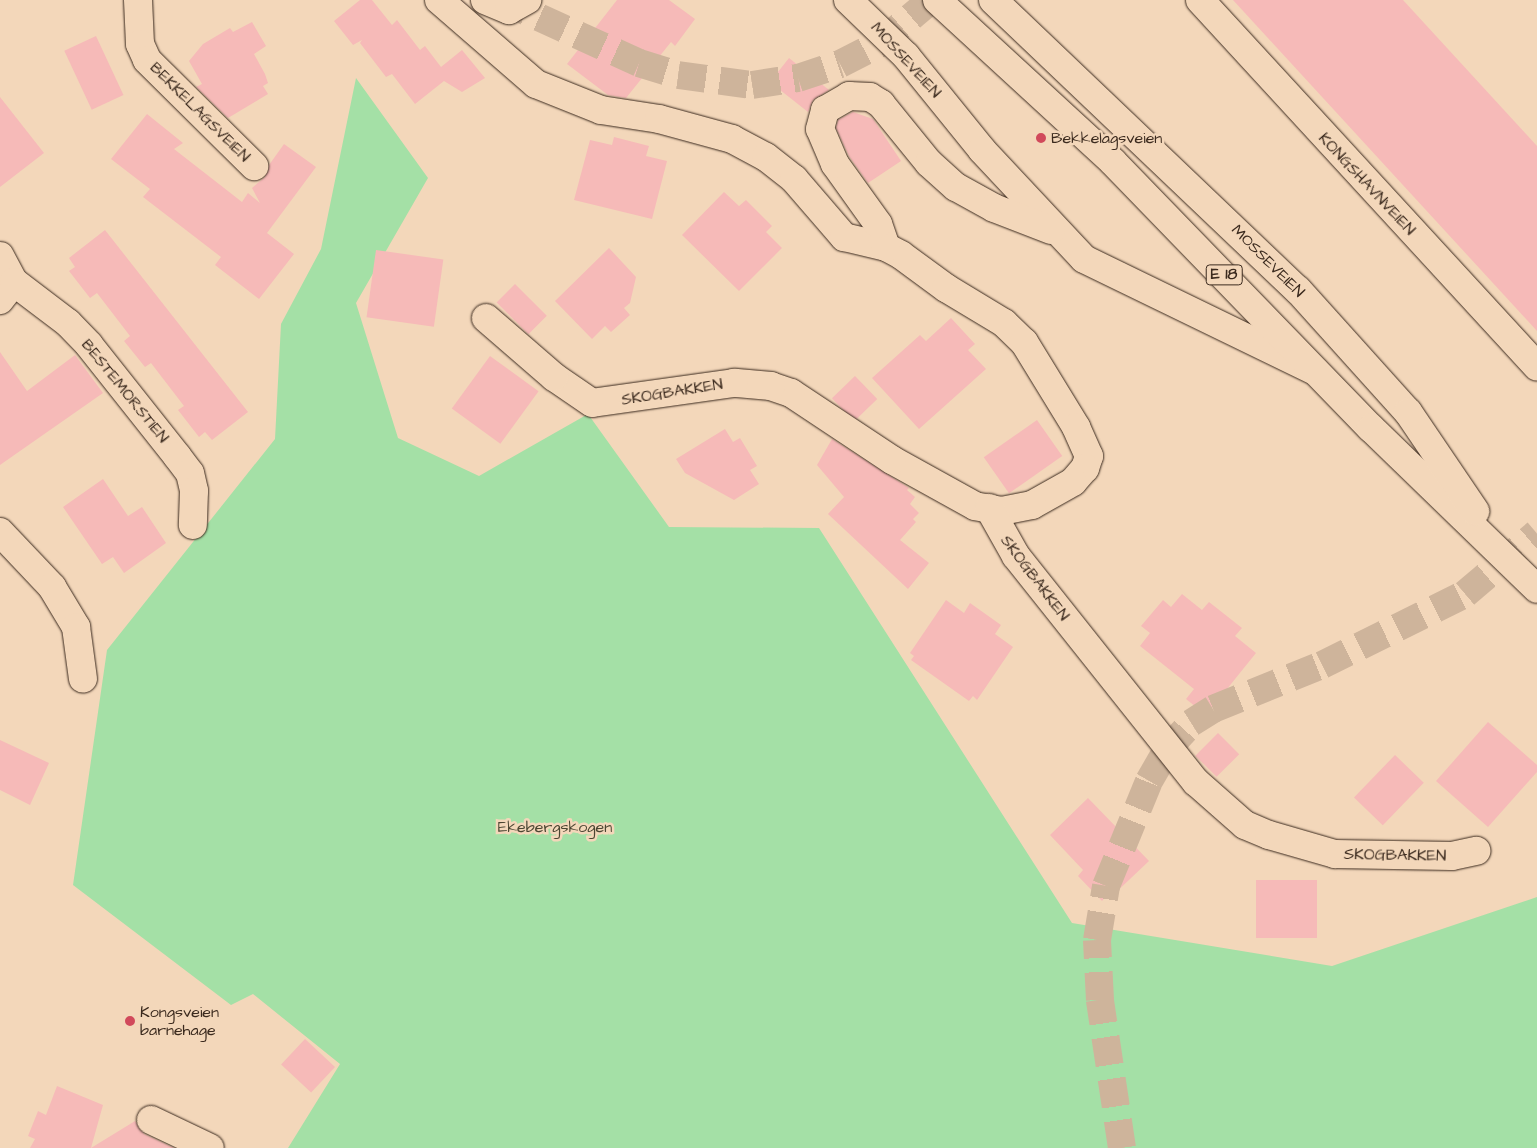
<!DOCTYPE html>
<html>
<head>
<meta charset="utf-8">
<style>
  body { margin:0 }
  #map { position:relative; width:1537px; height:1148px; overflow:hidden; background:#f3d7ba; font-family:"Architects Daughter",sans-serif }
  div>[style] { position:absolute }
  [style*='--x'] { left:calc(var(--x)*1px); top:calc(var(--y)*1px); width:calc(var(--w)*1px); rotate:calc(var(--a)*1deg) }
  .green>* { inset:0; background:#a4e0a6 }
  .building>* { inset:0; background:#f6bab8; transform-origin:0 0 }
  .minor-tunnel>* { height:28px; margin-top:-14px; transform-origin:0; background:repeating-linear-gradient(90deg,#ceb49b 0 28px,transparent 0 42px) }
  .roads { filter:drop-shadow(0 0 1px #3b2a1e) drop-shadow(0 0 1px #3b2a1e) }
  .minor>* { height:28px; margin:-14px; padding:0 14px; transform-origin:14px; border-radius:14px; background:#f3d7ba }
  .highway>* { height:28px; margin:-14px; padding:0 14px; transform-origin:14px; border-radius:14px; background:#f3d7ba }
  .dots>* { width:14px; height:14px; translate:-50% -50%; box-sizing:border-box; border:2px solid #f3d7ba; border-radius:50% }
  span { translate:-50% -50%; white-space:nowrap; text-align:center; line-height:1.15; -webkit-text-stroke:5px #f3d7ba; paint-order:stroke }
  .shield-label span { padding:1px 4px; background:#f3d7ba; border:1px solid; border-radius:4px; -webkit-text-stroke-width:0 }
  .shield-label { font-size:15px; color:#3b2a1e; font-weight:700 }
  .street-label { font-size:16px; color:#3b2a1e }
  .poi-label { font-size:16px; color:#3b2a1e }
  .left { translate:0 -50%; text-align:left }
  .park-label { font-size:16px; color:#4b4532 }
</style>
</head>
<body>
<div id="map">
  <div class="green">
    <div style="clip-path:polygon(356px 78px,428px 178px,356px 303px,398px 438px,479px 476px,588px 414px,669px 527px,819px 528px,1072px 923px,1332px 966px,1537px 897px,1537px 1148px,288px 1148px,340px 1064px,253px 994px,231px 1005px,73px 885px,107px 650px,275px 439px,281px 324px,321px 249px)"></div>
  </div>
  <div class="building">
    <div style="clip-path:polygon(360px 0,372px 0,392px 25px,397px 20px,420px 50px,425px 46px,441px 67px,462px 50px,485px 78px,462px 92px,444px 81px,415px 104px,392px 74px,386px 77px,360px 43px,362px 40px,353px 45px,334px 21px)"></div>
    <div style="clip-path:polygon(617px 0,669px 0,695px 19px,675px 46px,671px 42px,626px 98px,608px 95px,567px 64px)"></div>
    <div style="clip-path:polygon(1233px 0,1403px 0,1537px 146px,1537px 331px)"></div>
    <div style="clip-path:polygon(252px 22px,266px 46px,254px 54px,265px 74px,268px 83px,263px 86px,268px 94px,228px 118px,196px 87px,202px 84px,189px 61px,203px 44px,230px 28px,233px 32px)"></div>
    <div style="left:96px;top:36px;width:65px;height:35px;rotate:65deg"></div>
    <div style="clip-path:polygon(789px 58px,829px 90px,813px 100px,808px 112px,770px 82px)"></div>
    <div style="clip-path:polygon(0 97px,44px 153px,0 187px)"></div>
    <div style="clip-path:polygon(853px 112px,873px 119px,901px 161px,868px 183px,849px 156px,836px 128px,838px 120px)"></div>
    <div style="clip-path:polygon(147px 114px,183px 143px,174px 149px,242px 202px,248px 193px,260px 203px,252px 188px,265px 177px,269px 165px,284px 144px,316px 167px,267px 233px,294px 254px,259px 299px,215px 265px,221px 257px,143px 197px,150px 189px,111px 159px)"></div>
    <div style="clip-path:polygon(614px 137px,649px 146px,646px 156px,667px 161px,652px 219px,574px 200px,590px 140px,612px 145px)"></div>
    <div style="clip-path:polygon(724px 192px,739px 206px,746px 200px,772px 226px,766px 232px,782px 248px,739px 291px,682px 235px)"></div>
    <div style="clip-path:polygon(105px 230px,248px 412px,212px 440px,205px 432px,199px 437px,178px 410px,184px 406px,151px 363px,145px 367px,124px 341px,130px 336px,97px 293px,90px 298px,69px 271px,75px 267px,69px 258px)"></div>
    <div style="clip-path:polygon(609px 248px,636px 277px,630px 303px,624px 308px,630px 315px,611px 332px,605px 326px,592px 339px,555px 301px)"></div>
    <div style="left:376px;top:250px;width:68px;height:68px;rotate:8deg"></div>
    <div style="left:515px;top:284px;width:45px;height:26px;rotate:45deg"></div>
    <div style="clip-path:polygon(951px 318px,975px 344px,968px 350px,986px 369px,919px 429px,872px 378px,920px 335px,926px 341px)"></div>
    <div style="clip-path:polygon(0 352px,27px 391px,75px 355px,103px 393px,0 465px)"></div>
    <div style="left:490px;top:356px;width:60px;height:65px;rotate:36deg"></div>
    <div style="left:855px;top:376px;width:32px;height:32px;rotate:46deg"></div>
    <div style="left:1037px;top:420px;width:44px;height:65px;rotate:55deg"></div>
    <div style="clip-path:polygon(725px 429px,733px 442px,740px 438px,757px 466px,750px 470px,759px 484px,734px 500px,685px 473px,676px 459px)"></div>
    <div style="clip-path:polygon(832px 439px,909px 488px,907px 490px,915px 497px,910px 504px,919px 513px,913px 519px,916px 522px,900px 540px,929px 563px,908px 589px,828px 514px,844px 497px,817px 465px)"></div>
    <div style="clip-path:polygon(103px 479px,128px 516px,142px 507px,166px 543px,124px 573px,113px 557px,102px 564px,63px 507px)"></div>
    <div style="clip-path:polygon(1182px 594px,1202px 610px,1209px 602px,1242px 628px,1235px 636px,1256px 653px,1206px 715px,1186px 699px,1194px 689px,1140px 646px,1150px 633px,1141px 626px,1163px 600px,1171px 607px)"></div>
    <div style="clip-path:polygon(946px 600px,964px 613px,970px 603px,1001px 625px,995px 634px,1013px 647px,977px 700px,973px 696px,969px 701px,911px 660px,914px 656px,910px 653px)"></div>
    <div style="clip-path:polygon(1488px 722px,1537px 765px,1537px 772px,1488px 827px,1436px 781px)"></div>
    <div style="left:1218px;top:733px;width:30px;height:32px;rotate:45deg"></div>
    <div style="clip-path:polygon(0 740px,49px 763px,30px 805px,0 790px)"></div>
    <div style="left:1395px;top:755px;width:40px;height:59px;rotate:44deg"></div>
    <div style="clip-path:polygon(1088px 798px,1149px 861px,1111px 897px,1108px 894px,1102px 901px,1078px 876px,1083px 870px,1050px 835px)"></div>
    <div style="left:1317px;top:880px;width:58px;height:61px;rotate:90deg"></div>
    <div style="left:305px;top:1039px;width:41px;height:35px;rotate:43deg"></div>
    <div style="clip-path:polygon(57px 1086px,103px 1105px,91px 1148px,30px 1148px,35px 1139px,28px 1136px,38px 1111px,46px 1115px)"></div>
    <div style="clip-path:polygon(135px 1121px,144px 1134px,174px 1148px,91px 1148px)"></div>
  </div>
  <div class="minor-tunnel">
    <div style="--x:501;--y:0;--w:152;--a:24.5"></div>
    <div style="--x:639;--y:63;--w:41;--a:17.1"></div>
    <div style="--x:678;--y:75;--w:75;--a:7.7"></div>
    <div style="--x:752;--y:85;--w:47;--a:-8.7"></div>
    <div style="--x:798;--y:78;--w:44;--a:-18.4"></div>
    <div style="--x:840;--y:64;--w:44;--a:-27.1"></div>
    <div style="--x:879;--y:44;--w:68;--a:-40.2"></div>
    <div style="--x:1122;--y:1148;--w:150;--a:-98.5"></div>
    <div style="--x:1100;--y:1000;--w:60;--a:-92.9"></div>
    <div style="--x:1097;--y:940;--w:55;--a:-80.5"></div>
    <div style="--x:1106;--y:886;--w:113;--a:-67.7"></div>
    <div style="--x:1149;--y:781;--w:34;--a:-60"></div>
    <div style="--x:1166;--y:751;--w:38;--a:-48"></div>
    <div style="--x:1191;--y:723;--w:26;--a:-32"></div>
    <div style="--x:1213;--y:709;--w:118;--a:-22"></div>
    <div style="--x:1322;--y:665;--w:160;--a:-26.4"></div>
    <div style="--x:1465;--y:594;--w:94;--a:-40.3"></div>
  </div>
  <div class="roads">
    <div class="minor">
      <div style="--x:138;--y:0;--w:44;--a:87.4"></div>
      <div style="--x:140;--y:44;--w:17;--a:66"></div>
      <div style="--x:147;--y:60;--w:151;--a:44.7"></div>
      <div style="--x:439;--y:0;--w:128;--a:40.9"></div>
      <div style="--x:536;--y:84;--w:70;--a:21.8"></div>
      <div style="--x:601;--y:110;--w:59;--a:8.8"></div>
      <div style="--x:659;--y:119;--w:76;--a:15.3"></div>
      <div style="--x:732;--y:139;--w:38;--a:28"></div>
      <div style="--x:766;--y:157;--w:36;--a:38"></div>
      <div style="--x:794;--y:179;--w:77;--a:49.2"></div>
      <div style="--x:844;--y:237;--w:43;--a:13.4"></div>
      <div style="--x:886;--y:247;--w:17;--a:28"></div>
      <div style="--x:901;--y:255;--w:56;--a:36.3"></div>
      <div style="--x:946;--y:288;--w:68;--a:31.1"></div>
      <div style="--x:1004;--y:323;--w:28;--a:44"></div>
      <div style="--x:1024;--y:342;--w:100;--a:58.5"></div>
      <div style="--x:1076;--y:427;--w:32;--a:66"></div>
      <div style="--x:1089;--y:456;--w:13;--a:108"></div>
      <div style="--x:1085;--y:468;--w:18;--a:131"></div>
      <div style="--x:1073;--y:482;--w:47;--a:150.7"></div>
      <div style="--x:1032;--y:505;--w:31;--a:169"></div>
      <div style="--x:1002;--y:511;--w:27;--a:-170"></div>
      <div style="--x:975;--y:506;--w:95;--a:-151"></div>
      <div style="--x:892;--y:460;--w:121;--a:-146.4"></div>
      <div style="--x:791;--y:393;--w:21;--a:-161"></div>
      <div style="--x:771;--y:386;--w:37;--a:-175"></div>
      <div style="--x:734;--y:383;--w:143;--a:172"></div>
      <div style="--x:592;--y:403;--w:46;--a:-145.6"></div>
      <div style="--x:554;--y:377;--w:90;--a:-139.1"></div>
      <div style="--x:485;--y:0;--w:26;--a:23"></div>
      <div style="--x:509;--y:10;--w:21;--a:-29"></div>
      <div style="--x:848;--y:0;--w:81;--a:44"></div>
      <div style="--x:906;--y:56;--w:121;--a:51"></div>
      <div style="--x:982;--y:150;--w:149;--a:46.9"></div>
      <div style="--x:1084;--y:259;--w:257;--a:25.9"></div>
      <div style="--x:1200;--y:0;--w:498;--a:47.4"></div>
      <div style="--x:886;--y:247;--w:24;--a:-109"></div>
      <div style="--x:878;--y:224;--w:74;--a:-125.6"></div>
      <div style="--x:835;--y:164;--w:38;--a:-113"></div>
      <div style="--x:820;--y:129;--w:20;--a:-75"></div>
      <div style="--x:825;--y:110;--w:28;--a:-30"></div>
      <div style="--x:849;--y:96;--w:21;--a:3"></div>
      <div style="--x:870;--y:97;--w:13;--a:32"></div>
      <div style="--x:881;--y:104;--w:76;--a:50.9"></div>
      <div style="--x:929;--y:163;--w:36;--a:42"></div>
      <div style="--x:956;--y:187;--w:43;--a:28.9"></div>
      <div style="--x:994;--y:208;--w:61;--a:21.1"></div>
      <div style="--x:0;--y:256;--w:30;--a:62"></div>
      <div style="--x:14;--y:282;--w:23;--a:128"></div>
      <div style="--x:14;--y:282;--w:68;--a:37.2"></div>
      <div style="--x:68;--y:323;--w:30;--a:46"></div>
      <div style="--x:89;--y:345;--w:142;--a:51.6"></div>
      <div style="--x:177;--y:456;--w:21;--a:53"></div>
      <div style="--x:190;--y:473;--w:18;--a:77"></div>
      <div style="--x:194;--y:491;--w:34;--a:92"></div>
      <div style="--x:989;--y:508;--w:55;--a:60.6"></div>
      <div style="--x:1016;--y:556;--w:289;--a:51.5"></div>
      <div style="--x:1196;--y:782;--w:65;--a:41.3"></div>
      <div style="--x:1245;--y:825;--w:26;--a:23"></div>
      <div style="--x:1269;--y:835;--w:69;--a:16.1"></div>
      <div style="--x:1335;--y:854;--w:117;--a:1"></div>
      <div style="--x:1452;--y:856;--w:25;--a:-12"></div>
      <div style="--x:0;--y:532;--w:76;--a:46.6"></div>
      <div style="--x:52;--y:587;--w:47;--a:59"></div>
      <div style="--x:76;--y:627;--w:52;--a:82.3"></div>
      <div style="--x:151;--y:1120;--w:65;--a:25.4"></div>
    </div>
    <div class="highway">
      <div style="--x:937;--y:0;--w:239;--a:42.6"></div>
      <div style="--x:1113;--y:162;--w:371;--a:45.9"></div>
      <div style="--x:1371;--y:428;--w:231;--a:44.1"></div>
      <div style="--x:993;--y:0;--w:421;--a:43.6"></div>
      <div style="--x:1298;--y:290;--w:164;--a:48"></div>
      <div style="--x:1408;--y:412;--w:120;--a:55.9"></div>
    </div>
  </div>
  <div class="dots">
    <div style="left:1041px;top:138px;background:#d1495b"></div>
    <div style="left:130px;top:1021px;background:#d1495b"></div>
  </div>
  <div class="shield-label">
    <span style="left:1224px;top:275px">E 18</span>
  </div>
  <div class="street-label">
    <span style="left:906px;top:60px;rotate:48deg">MOSSEVEIEN</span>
    <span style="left:200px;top:112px;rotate:45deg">BEKKELAGSVEIEN</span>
    <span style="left:1367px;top:184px;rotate:47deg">KONGSHAVNVEIEN</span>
    <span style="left:1268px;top:261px;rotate:45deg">MOSSEVEIEN</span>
    <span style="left:125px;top:391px;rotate:51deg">BESTEMORSTIEN</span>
    <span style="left:672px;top:392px;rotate:-9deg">SKOGBAKKEN</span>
    <span style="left:1035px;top:578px;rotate:53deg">SKOGBAKKEN</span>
    <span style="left:1395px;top:855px;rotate:1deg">SKOGBAKKEN</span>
  </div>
  <div class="poi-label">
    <span class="left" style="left:1051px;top:138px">Bekkelagsveien</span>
    <span class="left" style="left:140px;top:1021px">Kongsveien<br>barnehage</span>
  </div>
  <div class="park-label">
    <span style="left:555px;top:827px">Ekebergskogen</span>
  </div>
</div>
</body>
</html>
